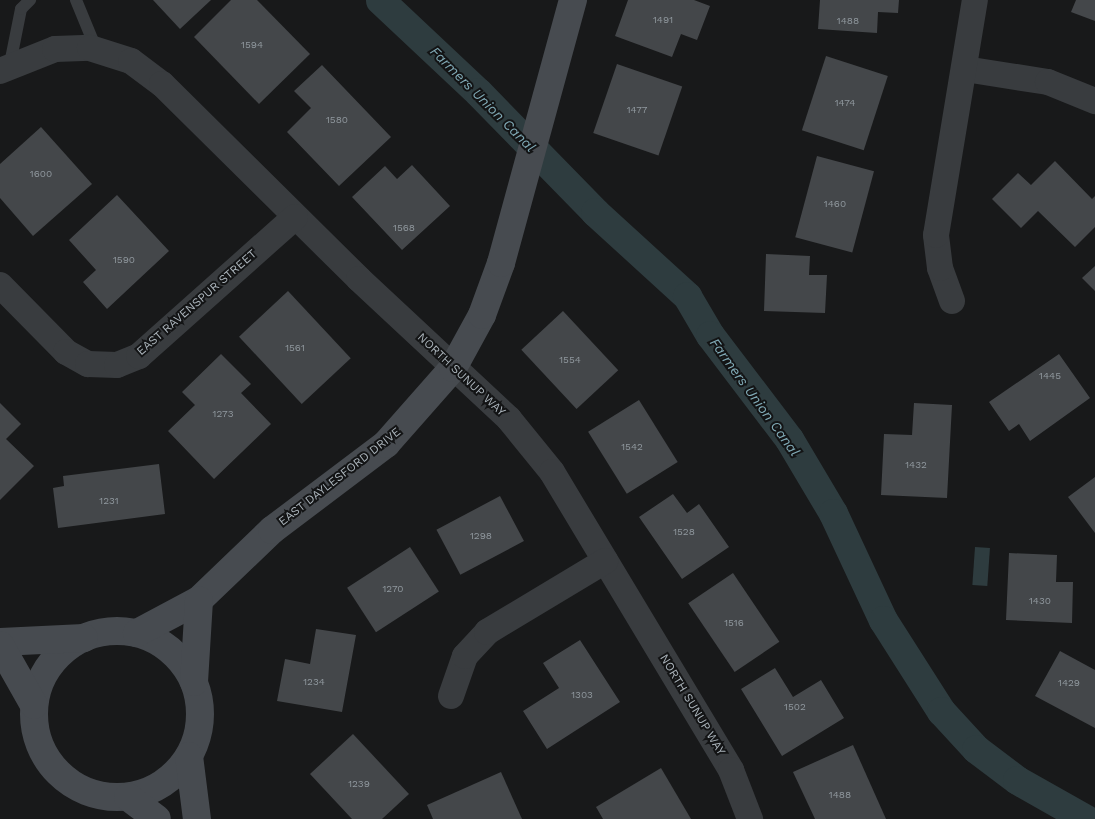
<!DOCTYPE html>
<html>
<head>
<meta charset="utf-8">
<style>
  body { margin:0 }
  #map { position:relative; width:1095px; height:819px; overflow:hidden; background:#18191a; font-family:"Work Sans",sans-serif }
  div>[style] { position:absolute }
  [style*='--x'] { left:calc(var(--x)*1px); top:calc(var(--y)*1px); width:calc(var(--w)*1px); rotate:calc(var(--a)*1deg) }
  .water>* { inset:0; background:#2e3c3f; transform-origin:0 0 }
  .canal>* { height:29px; margin:-14.5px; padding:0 14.5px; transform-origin:14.5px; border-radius:14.5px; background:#2e3c3f }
  .building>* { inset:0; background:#44474a; transform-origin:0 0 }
  .lane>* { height:12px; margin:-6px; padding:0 6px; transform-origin:6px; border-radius:6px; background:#393c3f }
  .street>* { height:26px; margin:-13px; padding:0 13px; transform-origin:13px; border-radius:13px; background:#393c3f }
  .secondary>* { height:28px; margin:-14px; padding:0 14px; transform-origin:14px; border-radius:14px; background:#474b50 }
  .secondary>.ring { margin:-14px; padding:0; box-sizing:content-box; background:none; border:28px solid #474b50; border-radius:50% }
  span { translate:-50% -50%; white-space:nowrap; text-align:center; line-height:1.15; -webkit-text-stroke:4px #131415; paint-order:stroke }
  .number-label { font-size:10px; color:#90989e }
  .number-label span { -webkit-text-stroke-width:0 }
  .street-label { font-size:12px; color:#aab3ba }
  .water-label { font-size:14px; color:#81aab6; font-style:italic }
</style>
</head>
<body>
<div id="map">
  <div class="water">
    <div style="left:975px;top:547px;width:15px;height:38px;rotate:4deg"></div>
  </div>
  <div class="canal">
    <div style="--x:380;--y:0;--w:134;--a:43.2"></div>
    <div style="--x:478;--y:92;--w:168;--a:45.7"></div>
    <div style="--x:595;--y:212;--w:125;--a:42.4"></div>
    <div style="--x:687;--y:296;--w:45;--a:59.5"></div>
    <div style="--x:710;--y:335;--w:131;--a:52.8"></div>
    <div style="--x:789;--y:439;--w:86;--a:59.3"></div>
    <div style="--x:833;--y:513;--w:118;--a:65"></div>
    <div style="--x:883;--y:620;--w:108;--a:57.5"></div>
    <div style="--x:941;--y:711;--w:52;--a:47.4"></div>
    <div style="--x:976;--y:749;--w:51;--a:37.1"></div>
    <div style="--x:1017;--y:780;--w:79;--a:29.5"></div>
  </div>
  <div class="building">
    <div style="clip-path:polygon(153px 0,211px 0,180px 29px)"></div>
    <div style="clip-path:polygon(231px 0,257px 0,310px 54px,259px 104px,194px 37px)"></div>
    <div style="clip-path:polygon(628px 0,694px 0,710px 6px,697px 40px,681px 34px,672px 57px,615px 36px)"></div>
    <div style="clip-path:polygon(820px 0,899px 0,898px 13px,878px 12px,877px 33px,818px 29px)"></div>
    <div style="clip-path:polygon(1076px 0,1095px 0,1095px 21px,1071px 12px)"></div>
    <div style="left:826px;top:56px;width:65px;height:78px;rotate:18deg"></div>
    <div style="left:617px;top:64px;width:69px;height:73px;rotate:19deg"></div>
    <div style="clip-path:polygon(322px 65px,391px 137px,339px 186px,287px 132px,311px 108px,294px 91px)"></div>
    <div style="clip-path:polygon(41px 127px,92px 184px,33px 236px,0 198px,0 164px)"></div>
    <div style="left:817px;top:156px;width:59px;height:84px;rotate:15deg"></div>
    <div style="clip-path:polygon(1055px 161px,1092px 199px,1095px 196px,1095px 227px,1075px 247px,1038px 211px,1021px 228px,992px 199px,1018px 173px,1031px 185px)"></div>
    <div style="clip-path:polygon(412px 165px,450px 206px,402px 250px,352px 197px,385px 166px,397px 179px)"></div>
    <div style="clip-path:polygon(117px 195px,169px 251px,107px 309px,83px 282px,96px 270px,69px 240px)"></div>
    <div style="clip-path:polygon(766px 254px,810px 256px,809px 275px,827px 275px,825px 313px,764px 311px)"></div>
    <div style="clip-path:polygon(1095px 266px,1095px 291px,1082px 278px)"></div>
    <div style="left:288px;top:291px;width:92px;height:67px;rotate:47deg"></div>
    <div style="left:563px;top:311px;width:81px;height:57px;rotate:47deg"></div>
    <div style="clip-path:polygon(221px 354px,251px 384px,241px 393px,271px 424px,214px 479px,168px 431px,195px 405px,182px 392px)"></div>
    <div style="clip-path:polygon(1059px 354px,1090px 398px,1030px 441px,1019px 424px,1009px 431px,989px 402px)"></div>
    <div style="left:639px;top:400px;width:73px;height:60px;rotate:58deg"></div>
    <div style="clip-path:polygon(0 403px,21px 424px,6px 439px,34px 466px,0 500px)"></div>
    <div style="clip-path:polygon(914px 403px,952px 405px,947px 498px,881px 495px,884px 434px,912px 435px)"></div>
    <div style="clip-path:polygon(159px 464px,165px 514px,58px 528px,53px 488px,64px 486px,63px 476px)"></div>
    <div style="clip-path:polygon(1095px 477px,1095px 533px,1068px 497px)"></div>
    <div style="clip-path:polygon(673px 494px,687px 513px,699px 504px,729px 547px,682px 579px,639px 517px)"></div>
    <div style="left:500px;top:496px;width:51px;height:72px;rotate:62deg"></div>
    <div style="left:410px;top:547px;width:53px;height:75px;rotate:57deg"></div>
    <div style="clip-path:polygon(1009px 553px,1057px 555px,1056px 582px,1073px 582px,1072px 623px,1006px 620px)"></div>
    <div style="left:733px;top:573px;width:83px;height:54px;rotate:56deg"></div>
    <div style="clip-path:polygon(316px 629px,356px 635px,342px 712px,277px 701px,285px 659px,310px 664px)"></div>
    <div style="clip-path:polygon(580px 640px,620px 702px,547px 749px,523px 711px,559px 688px,543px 663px)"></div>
    <div style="clip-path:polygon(1060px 651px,1095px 670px,1095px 728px,1035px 696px)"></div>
    <div style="clip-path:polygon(775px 668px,793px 697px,821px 680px,844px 718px,782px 756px,741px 689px)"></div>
    <div style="clip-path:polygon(353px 734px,409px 794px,382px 819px,352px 819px,310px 774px)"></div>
    <div style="clip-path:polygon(853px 745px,886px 819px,815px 819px,793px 772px)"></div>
    <div style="clip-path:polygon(661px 768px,691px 819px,603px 819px,596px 807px)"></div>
    <div style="clip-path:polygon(501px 772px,522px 819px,433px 819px,427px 805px)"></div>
  </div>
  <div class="lane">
    <div style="--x:76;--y:0;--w:55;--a:67.6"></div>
    <div style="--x:10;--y:64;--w:56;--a:-78.7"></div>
    <div style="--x:21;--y:9;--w:13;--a:-45"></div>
  </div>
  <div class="street">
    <div style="--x:965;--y:69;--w:84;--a:8.9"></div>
    <div style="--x:1048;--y:82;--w:51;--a:22"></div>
    <div style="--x:0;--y:71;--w:59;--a:-21.8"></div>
    <div style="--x:55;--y:49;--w:35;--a:-2"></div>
    <div style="--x:90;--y:48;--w:43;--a:17.6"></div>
    <div style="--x:131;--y:61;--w:39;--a:37"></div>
    <div style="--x:162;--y:84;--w:277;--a:44.7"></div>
    <div style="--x:359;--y:279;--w:205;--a:43"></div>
    <div style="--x:509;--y:419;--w:68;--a:50.9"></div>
    <div style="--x:552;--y:472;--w:348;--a:59"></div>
    <div style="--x:731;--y:770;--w:53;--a:68.8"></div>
    <div style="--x:0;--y:285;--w:94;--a:45.4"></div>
    <div style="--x:66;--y:352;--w:25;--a:29"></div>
    <div style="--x:88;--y:364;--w:29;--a:2"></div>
    <div style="--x:117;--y:365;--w:24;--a:-22"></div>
    <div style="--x:139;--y:356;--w:209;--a:-41.7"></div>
    <div style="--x:952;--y:301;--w:35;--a:-110"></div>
    <div style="--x:940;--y:268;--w:33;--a:-97"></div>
    <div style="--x:936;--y:235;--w:238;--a:-80.6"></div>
    <div style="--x:451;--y:696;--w:42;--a:-70.7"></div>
    <div style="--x:465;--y:656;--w:33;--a:-47"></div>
    <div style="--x:487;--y:632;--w:138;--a:-31"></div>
  </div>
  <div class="secondary">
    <div class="ring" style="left:34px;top:631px;width:138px;height:138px"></div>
    <div style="--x:137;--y:633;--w:70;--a:-28"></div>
    <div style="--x:199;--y:600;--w:101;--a:-43.8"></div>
    <div style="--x:272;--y:530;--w:143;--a:-37"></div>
    <div style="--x:386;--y:444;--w:101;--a:-48.6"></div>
    <div style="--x:453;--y:368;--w:60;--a:-61.3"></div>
    <div style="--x:482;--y:315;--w:55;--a:-69.9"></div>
    <div style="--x:501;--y:263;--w:273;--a:-74.7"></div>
    <div style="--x:0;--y:642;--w:84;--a:-2.7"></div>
    <div style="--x:0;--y:645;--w:69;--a:60.5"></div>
    <div style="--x:194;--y:682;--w:82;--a:-86.5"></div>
    <div style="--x:189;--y:756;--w:64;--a:82.8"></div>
    <div style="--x:128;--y:797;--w:36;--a:37"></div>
  </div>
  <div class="number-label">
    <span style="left:663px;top:20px">1491</span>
    <span style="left:848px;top:21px">1488</span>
    <span style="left:252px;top:45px">1594</span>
    <span style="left:845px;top:103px">1474</span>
    <span style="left:637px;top:110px">1477</span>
    <span style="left:337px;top:120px">1580</span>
    <span style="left:41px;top:174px">1600</span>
    <span style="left:835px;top:204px">1460</span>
    <span style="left:404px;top:228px">1568</span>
    <span style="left:124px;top:260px">1590</span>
    <span style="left:295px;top:348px">1561</span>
    <span style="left:570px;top:360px">1554</span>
    <span style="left:1050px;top:376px">1445</span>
    <span style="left:223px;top:414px">1273</span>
    <span style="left:632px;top:447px">1542</span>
    <span style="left:916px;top:465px">1432</span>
    <span style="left:109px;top:501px">1231</span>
    <span style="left:684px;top:532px">1528</span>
    <span style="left:481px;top:536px">1298</span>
    <span style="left:393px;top:589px">1270</span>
    <span style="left:1040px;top:601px">1430</span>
    <span style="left:734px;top:623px">1516</span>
    <span style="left:314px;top:682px">1234</span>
    <span style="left:1069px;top:683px">1429</span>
    <span style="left:582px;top:695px">1303</span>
    <span style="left:795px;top:707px">1502</span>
    <span style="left:359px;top:784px">1239</span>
    <span style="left:840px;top:795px">1488</span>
  </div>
  <div class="street-label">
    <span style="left:197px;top:303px;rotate:-41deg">EAST RAVENSPUR STREET</span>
    <span style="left:461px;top:375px;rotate:43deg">NORTH SUNUP WAY</span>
    <span style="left:340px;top:477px;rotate:-38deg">EAST DAYLESFORD DRIVE</span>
    <span style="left:692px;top:705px;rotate:59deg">NORTH SUNUP WAY</span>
  </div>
  <div class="water-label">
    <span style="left:483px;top:99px;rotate:45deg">Farmers Union Canal</span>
    <span style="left:755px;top:397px;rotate:54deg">Farmers Union Canal</span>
  </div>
</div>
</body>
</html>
